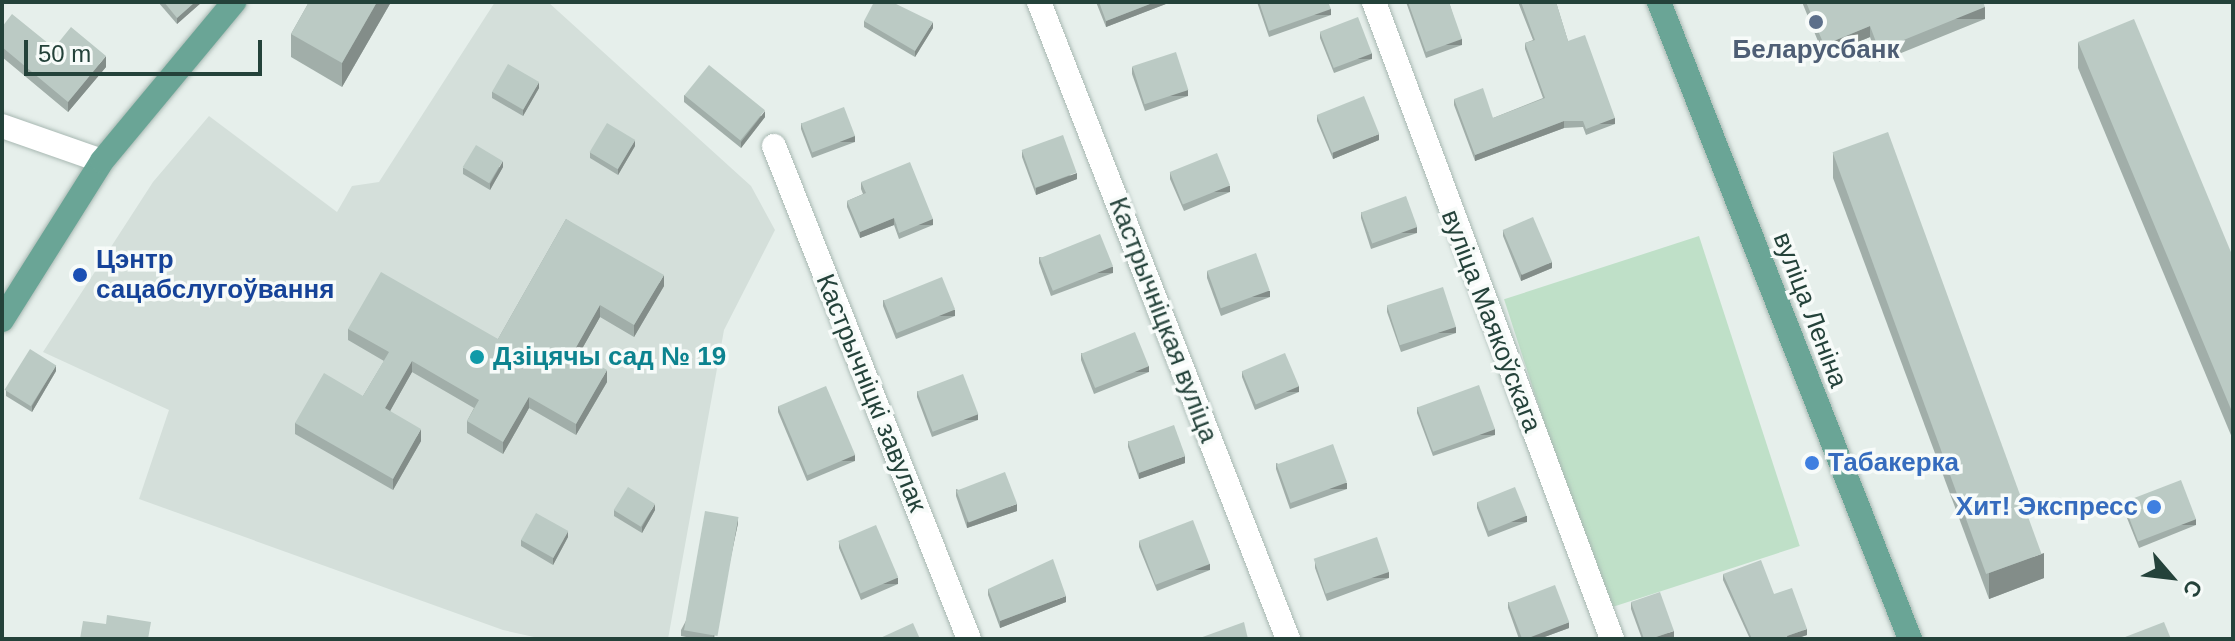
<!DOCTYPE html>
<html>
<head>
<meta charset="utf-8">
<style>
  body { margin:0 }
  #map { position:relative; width:2235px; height:641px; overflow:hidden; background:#e6efeb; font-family:Arial,sans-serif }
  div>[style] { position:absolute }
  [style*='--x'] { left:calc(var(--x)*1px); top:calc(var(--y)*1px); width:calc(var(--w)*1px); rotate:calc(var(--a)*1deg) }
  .built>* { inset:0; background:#d4dfda }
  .green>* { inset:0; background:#bfe0c8; transform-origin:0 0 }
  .roads { filter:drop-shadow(0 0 2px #a8b8b2) drop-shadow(0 0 2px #a8b8b2) }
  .minor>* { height:24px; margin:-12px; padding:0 12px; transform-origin:12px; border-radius:12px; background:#fff }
  .major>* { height:24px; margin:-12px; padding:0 12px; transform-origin:12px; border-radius:12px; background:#6aa596 }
  .wall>* { inset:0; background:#a1aea9 }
  .shaded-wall>* { inset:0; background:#838d89; transform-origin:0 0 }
  .building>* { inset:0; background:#bbcac4; transform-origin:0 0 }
  .dots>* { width:22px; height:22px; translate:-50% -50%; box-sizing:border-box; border:4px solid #f7fbf9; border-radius:50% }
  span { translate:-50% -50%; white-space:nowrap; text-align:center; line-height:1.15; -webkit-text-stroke:7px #f7fbf9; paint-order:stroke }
  .service-label { font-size:26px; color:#4e5e75; font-weight:700 }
  .transit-label { font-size:26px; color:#164399; font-weight:700 }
  .left { translate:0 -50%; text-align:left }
  .street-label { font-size:26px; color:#24423a }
  .culture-label { font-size:26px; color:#0d838f; font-weight:700 }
  .shop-label { font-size:26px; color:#366cbe; font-weight:700 }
  .right { translate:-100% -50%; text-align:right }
  .frame { position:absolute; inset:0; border:4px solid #24423a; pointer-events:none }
  .north { position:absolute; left:2131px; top:537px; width:80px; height:80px; -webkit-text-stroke:6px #f7fbf9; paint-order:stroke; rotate:118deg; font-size:22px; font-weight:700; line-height:32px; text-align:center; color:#24423a }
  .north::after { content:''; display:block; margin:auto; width:28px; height:36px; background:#24423a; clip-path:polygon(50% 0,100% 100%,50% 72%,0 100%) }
  .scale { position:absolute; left:24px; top:40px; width:238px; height:36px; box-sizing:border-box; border:4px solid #24423a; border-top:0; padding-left:10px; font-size:24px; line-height:28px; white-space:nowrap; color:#24423a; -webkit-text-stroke:6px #f7fbf9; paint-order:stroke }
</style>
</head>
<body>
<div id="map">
  <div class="built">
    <div style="clip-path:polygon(495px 2px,548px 2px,751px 186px,775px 230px,724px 330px,668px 639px,543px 639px,503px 630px,139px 499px,169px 410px,43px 352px,153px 182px,209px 116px,337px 212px,352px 186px,379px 182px)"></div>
  </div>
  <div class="green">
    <div style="left:1699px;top:236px;width:326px;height:205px;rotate:72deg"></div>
  </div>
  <div class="roads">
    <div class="minor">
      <div style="--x:1039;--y:2;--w:684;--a:68.65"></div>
      <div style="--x:1374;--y:2;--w:680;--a:69.51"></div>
      <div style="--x:2;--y:126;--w:106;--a:19.3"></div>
      <div style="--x:774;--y:146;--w:530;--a:68.42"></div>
    </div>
    <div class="major">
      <div style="--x:1659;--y:2;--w:685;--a:68.49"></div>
      <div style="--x:2;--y:320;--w:188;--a:-57.8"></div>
      <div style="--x:102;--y:161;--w:207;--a:-50.3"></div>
    </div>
  </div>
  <div class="wall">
    <div style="clip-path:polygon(158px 2px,202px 2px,177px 24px)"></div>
    <div style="clip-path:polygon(309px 2px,391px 2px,342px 87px,291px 57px,291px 34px)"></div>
    <div style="clip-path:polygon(1096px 2px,1171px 2px,1106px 27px)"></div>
    <div style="clip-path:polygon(1257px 2px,1328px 2px,1331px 15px,1269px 37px)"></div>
    <div style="clip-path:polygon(1406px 2px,1449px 2px,1462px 45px,1426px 58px)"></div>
    <div style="clip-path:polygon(1518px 2px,1556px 2px,1568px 41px,1615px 124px,1586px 135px,1583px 127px,1564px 128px,1475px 161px,1454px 105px,1454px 99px,1493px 118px,1543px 98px,1525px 49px,1525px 43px,1533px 40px)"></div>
    <div style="clip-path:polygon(1802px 2px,1983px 2px,1985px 19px,1879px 62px,1870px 37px,1824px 56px)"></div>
    <div style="clip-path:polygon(864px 21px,933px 28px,915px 57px,864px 27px)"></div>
    <div style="clip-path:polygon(2px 27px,54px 48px,106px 67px,68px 112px,2px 57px)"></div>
    <div style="clip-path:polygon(1320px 32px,1372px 59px,1334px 73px,1320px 38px)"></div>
    <div style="clip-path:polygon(2078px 42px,2233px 257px,2233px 440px,2078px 68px)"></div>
    <div style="clip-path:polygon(1132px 67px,1188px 96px,1145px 111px,1132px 74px)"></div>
    <div style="clip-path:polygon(539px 88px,523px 116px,492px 98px,492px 92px)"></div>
    <div style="clip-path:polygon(684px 95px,765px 117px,741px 148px,684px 102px)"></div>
    <div style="clip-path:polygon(1317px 115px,1379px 140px,1333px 159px,1317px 121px)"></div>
    <div style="clip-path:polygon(801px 123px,855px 142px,812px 158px,801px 129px)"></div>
    <div style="clip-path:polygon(635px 146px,618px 175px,590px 158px,590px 152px)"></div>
    <div style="clip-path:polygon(1022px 151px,1077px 179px,1036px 195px,1022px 157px)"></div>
    <div style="clip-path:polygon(1833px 152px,2044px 578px,1989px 599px,1833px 178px)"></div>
    <div style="clip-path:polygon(503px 167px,490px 190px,463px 174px,463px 168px)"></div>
    <div style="clip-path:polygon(1170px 172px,1230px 192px,1184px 211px,1170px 179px)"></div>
    <div style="clip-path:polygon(861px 182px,933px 225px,899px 239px,894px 225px,860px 238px,847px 207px,847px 201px,863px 194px,861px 189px)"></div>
    <div style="clip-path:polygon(1361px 212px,1417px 233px,1371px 249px,1361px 218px)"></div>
    <div style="clip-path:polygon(566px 219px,664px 286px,634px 337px,600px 317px,579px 354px,607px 382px,576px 435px,529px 408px,503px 454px,467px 433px,467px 421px,474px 408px,412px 372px,390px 411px,421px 441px,393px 490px,295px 434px,295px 423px,363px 396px,384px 361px,348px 340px,348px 329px,498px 339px)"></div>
    <div style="clip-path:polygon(1503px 230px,1552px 268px,1521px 281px,1503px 236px)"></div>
    <div style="clip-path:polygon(1039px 257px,1113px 273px,1051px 296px,1039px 263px)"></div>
    <div style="clip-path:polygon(1207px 271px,1270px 297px,1221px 316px,1207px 278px)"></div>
    <div style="clip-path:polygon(883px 300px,955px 316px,896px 339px,883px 306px)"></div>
    <div style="clip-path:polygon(1387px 306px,1456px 333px,1401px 352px,1387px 312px)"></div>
    <div style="clip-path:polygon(1081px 353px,1149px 372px,1094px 394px,1081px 360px)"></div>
    <div style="clip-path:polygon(56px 371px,32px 412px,6px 396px,6px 390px)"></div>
    <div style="clip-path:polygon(1242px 371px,1299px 392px,1255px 410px,1242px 377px)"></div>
    <div style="clip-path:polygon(917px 391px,978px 420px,932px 437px,917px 397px)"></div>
    <div style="clip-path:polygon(778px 406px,855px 461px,807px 481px,778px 412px)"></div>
    <div style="clip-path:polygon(1417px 407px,1495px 435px,1433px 456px,1417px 413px)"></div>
    <div style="clip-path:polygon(1128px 441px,1185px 463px,1139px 479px,1128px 447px)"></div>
    <div style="clip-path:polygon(1276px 463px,1347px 489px,1290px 509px,1276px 469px)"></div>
    <div style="clip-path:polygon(956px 489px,1017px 511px,967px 528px,956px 496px)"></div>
    <div style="clip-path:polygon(1477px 502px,1527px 522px,1488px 537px,1477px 508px)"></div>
    <div style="clip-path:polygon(2123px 502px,2196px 525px,2139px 548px,2123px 508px)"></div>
    <div style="clip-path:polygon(614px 510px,655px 510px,642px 533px,614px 516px)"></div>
    <div style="clip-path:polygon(738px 523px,714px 639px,697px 639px,681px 636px,681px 630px)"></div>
    <div style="clip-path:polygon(568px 537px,553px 565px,521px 546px,521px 540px)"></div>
    <div style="clip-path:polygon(1139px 541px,1210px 570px,1157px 591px,1139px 547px)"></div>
    <div style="clip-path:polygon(839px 542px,898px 584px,861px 600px,839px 548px)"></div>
    <div style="clip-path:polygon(1315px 562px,1389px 578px,1327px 601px,1315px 568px)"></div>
    <div style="clip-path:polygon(1723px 574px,1774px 594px,1807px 635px,1795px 639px,1750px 639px,1723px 580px)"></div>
    <div style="clip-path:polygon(988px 589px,1066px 602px,1000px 628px,988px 595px)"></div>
    <div style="clip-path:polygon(1508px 602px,1569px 628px,1539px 639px,1519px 639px,1508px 608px)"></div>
    <div style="clip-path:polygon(1631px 602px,1674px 637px,1668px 639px,1642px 639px,1631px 609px)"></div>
  </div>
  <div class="shaded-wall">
    <div style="clip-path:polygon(195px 2px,202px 2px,177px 24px,177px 18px)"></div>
    <div style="clip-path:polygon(377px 2px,391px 2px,342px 87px,342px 63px)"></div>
    <div style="clip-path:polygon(1155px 2px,1171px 2px,1106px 27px,1106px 21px)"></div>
    <div style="left:1985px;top:7px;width:12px;height:114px;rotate:90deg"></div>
    <div style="left:1331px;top:9px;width:6px;height:66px;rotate:90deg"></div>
    <div style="clip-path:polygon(933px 22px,933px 28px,915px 57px,915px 51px)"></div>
    <div style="clip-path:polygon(1870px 26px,1870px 37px,1824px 56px,1824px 45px)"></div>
    <div style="left:1462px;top:39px;width:6px;height:38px;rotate:90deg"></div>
    <div style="left:1372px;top:53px;width:6px;height:40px;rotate:90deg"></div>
    <div style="clip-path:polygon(106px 56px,106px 67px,68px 112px,68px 102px)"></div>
    <div style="clip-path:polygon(539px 82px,539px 88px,523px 116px,523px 110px)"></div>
    <div style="left:1188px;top:90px;width:6px;height:46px;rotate:90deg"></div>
    <div style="clip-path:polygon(765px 111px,765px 117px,741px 148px,741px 142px)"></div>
    <div style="left:1615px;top:118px;width:6px;height:31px;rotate:90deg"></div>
    <div style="clip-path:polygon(1564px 121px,1564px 128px,1475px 161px,1475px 155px)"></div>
    <div style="clip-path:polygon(1379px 134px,1379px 140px,1333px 159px,1333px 152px)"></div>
    <div style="left:855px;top:136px;width:6px;height:46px;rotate:90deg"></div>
    <div style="clip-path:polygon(635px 140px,635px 146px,618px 175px,618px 169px)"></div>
    <div style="clip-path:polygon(503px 161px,503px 167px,490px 190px,490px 184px)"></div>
    <div style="clip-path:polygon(1077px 173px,1077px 179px,1036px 195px,1036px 188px)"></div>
    <div style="left:1230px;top:186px;width:6px;height:50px;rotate:90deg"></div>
    <div style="clip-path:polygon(894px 218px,894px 225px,860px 238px,860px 232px)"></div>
    <div style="left:933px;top:219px;width:6px;height:37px;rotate:90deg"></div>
    <div style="left:1417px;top:227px;width:6px;height:49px;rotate:90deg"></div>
    <div style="clip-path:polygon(1552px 262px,1552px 268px,1521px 281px,1521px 274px)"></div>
    <div style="left:1113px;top:267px;width:6px;height:66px;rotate:90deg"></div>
    <div style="clip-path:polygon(664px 275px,664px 286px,634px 337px,634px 325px)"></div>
    <div style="left:1270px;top:291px;width:6px;height:53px;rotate:90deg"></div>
    <div style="clip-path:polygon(600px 305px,600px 317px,574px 363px,574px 351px)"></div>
    <div style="left:955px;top:310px;width:6px;height:63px;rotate:90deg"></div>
    <div style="left:1456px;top:327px;width:6px;height:58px;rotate:90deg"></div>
    <div style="clip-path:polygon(412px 361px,412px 372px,385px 420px,385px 408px)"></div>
    <div style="clip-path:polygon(56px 365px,56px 371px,32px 412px,32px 406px)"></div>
    <div style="left:1149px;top:366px;width:6px;height:59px;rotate:90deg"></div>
    <div style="clip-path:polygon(607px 370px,607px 382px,576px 435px,576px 424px)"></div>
    <div style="left:1299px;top:386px;width:6px;height:48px;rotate:90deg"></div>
    <div style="clip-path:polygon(529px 397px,529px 408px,503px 454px,503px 442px)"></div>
    <div style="left:978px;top:414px;width:6px;height:49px;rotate:90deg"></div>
    <div style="clip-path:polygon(421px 429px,421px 441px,393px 490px,393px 479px)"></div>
    <div style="left:1495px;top:429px;width:6px;height:65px;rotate:90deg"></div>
    <div style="left:855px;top:455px;width:6px;height:52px;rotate:90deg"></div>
    <div style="clip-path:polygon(1185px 456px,1185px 463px,1139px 479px,1139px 473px)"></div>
    <div style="left:1347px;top:483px;width:6px;height:60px;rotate:90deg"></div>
    <div style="clip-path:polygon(655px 504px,655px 510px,642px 533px,642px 527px)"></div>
    <div style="clip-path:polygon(1017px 504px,1017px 511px,967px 528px,967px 522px)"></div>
    <div style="left:1527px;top:516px;width:6px;height:42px;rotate:90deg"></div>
    <div style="clip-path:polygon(738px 517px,738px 523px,713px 639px,713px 636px)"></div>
    <div style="left:2196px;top:519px;width:6px;height:61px;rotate:90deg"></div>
    <div style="clip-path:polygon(568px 531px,568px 537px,553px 565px,553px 558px)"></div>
    <div style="clip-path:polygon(2044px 553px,2044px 578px,1989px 599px,1989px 573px)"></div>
    <div style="left:1210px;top:564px;width:6px;height:57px;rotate:90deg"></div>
    <div style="left:1389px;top:572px;width:6px;height:66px;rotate:90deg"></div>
    <div style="left:898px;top:578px;width:6px;height:40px;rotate:90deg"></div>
    <div style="clip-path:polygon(1066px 596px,1066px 602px,1000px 628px,1000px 621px)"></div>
    <div style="clip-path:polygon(1569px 622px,1569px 628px,1539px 639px,1522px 639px)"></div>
    <div style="clip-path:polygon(1807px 629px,1807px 635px,1795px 639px,1787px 639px,1787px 636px)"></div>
    <div style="clip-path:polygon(1674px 631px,1674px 637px,1668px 639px,1650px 639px)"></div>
  </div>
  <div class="building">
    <div style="clip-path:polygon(164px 2px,195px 2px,177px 18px)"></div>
    <div style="clip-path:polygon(309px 2px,377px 2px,342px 63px,291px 34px)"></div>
    <div style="clip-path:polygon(874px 2px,892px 2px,933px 22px,915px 51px,864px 21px)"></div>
    <div style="clip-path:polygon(1099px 2px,1155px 2px,1106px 21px)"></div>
    <div style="clip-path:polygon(1259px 2px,1328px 2px,1331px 9px,1269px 31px)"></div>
    <div style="clip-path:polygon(1408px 2px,1449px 2px,1462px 39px,1426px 52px)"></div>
    <div style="clip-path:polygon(1521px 2px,1556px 2px,1568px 41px,1585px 35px,1615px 118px,1586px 129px,1583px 121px,1564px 121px,1475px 155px,1454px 99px,1483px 88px,1493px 118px,1545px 98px,1525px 43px,1535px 40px)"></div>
    <div style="clip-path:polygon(1806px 2px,1983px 2px,1985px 7px,1879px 50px,1870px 26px,1824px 45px)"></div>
    <div style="clip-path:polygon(12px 14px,54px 48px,71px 27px,106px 56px,68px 102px,2px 47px,2px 27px)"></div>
    <div style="left:1358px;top:17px;width:39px;height:41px;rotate:69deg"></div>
    <div style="clip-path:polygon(2134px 19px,2233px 257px,2233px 414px,2078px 42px)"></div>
    <div style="left:1176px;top:52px;width:40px;height:46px;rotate:72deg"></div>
    <div style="left:508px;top:64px;width:36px;height:32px;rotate:30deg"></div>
    <div style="left:709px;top:65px;width:72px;height:39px;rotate:39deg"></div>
    <div style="left:1364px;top:96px;width:41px;height:51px;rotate:68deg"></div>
    <div style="left:844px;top:107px;width:31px;height:46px;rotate:69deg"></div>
    <div style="left:607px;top:123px;width:33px;height:34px;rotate:31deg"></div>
    <div style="left:1888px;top:132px;width:449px;height:59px;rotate:70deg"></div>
    <div style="left:1063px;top:135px;width:40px;height:44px;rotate:70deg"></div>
    <div style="left:476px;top:145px;width:31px;height:26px;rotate:31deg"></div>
    <div style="left:1217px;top:153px;width:35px;height:51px;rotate:68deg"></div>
    <div style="clip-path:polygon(910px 162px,933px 219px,899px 233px,894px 218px,860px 232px,847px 201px,866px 193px,861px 182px)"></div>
    <div style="left:1406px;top:196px;width:33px;height:48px;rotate:70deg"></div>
    <div style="left:1533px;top:217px;width:49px;height:33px;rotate:67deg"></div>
    <div style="clip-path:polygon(566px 219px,664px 275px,634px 325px,600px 305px,574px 351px,607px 370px,576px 424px,529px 397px,503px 442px,467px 421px,479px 400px,412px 361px,385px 408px,421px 429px,393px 479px,295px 423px,324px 373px,363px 396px,389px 352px,348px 329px,381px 272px,498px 339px)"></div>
    <div style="left:1100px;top:234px;width:35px;height:65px;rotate:68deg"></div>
    <div style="left:1256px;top:253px;width:40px;height:52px;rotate:70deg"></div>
    <div style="left:942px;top:277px;width:35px;height:63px;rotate:68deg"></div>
    <div style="left:1443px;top:287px;width:42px;height:59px;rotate:72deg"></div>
    <div style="left:1135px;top:332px;width:37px;height:58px;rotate:68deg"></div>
    <div style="left:30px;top:349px;width:31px;height:48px;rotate:32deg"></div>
    <div style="left:1285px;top:353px;width:36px;height:47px;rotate:67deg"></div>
    <div style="left:963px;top:374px;width:43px;height:49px;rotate:69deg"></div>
    <div style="left:1479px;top:385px;width:47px;height:66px;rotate:70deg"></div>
    <div style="left:826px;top:386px;width:75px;height:52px;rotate:67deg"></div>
    <div style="left:1174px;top:425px;width:33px;height:49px;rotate:70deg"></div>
    <div style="left:1333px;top:444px;width:41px;height:60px;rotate:70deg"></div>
    <div style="left:1005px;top:472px;width:34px;height:52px;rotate:69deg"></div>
    <div style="left:2181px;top:480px;width:42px;height:62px;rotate:69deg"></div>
    <div style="left:628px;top:487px;width:32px;height:27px;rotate:32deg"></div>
    <div style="left:1515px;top:487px;width:31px;height:41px;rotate:68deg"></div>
    <div style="left:705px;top:511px;width:34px;height:121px;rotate:10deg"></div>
    <div style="left:536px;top:513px;width:37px;height:31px;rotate:29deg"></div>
    <div style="left:1193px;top:520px;width:47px;height:58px;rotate:69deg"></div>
    <div style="left:876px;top:525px;width:57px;height:41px;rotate:67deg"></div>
    <div style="left:1377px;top:537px;width:37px;height:67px;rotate:71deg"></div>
    <div style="clip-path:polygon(1053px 559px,1066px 596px,1000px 621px,988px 589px)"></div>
    <div style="clip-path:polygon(1761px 560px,1774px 594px,1792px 588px,1807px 629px,1787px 636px,1788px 639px,1752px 639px,1723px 574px)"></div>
    <div style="left:1555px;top:585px;width:40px;height:50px;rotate:69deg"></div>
    <div style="clip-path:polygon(1660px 592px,1674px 631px,1650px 639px,1644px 639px,1631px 602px)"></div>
    <div style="clip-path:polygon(107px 615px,151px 622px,148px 639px,80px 639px,83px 621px,106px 624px)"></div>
    <div style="clip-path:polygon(1244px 622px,1248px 639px,1197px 639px)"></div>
    <div style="clip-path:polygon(2164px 622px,2171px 639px,2120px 639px)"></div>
    <div style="clip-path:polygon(913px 623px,920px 639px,878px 639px)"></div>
  </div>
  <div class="dots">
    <div style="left:1816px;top:22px;background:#5c6f8a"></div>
    <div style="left:80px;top:275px;background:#1a4fb4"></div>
    <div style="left:477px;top:357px;background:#0f9aa8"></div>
    <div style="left:1812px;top:463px;background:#3f7fe0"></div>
    <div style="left:2154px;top:507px;background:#3f7fe0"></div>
  </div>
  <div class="service-label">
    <span style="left:1816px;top:50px">Беларусбанк</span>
  </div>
  <div class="transit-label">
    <span class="left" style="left:96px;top:275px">Цэнтр<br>сацабслугоўвання</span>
  </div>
  <div class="street-label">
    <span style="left:1810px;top:310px;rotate:69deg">вуліца Леніна</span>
    <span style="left:1163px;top:320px;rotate:69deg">Кастрычніцкая вуліца</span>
    <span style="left:1491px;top:321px;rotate:69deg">вуліца Маякоўскага</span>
    <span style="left:871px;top:393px;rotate:68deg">Кастрычніцкі завулак</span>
  </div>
  <div class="culture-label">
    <span class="left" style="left:493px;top:357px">Дзіцячы сад № 19</span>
  </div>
  <div class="shop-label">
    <span class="left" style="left:1828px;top:463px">Табакерка</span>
    <span class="right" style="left:2138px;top:507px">Хит! Экспресс</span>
  </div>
  <div class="frame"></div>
  <div class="north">С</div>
  <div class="scale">50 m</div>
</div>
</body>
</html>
